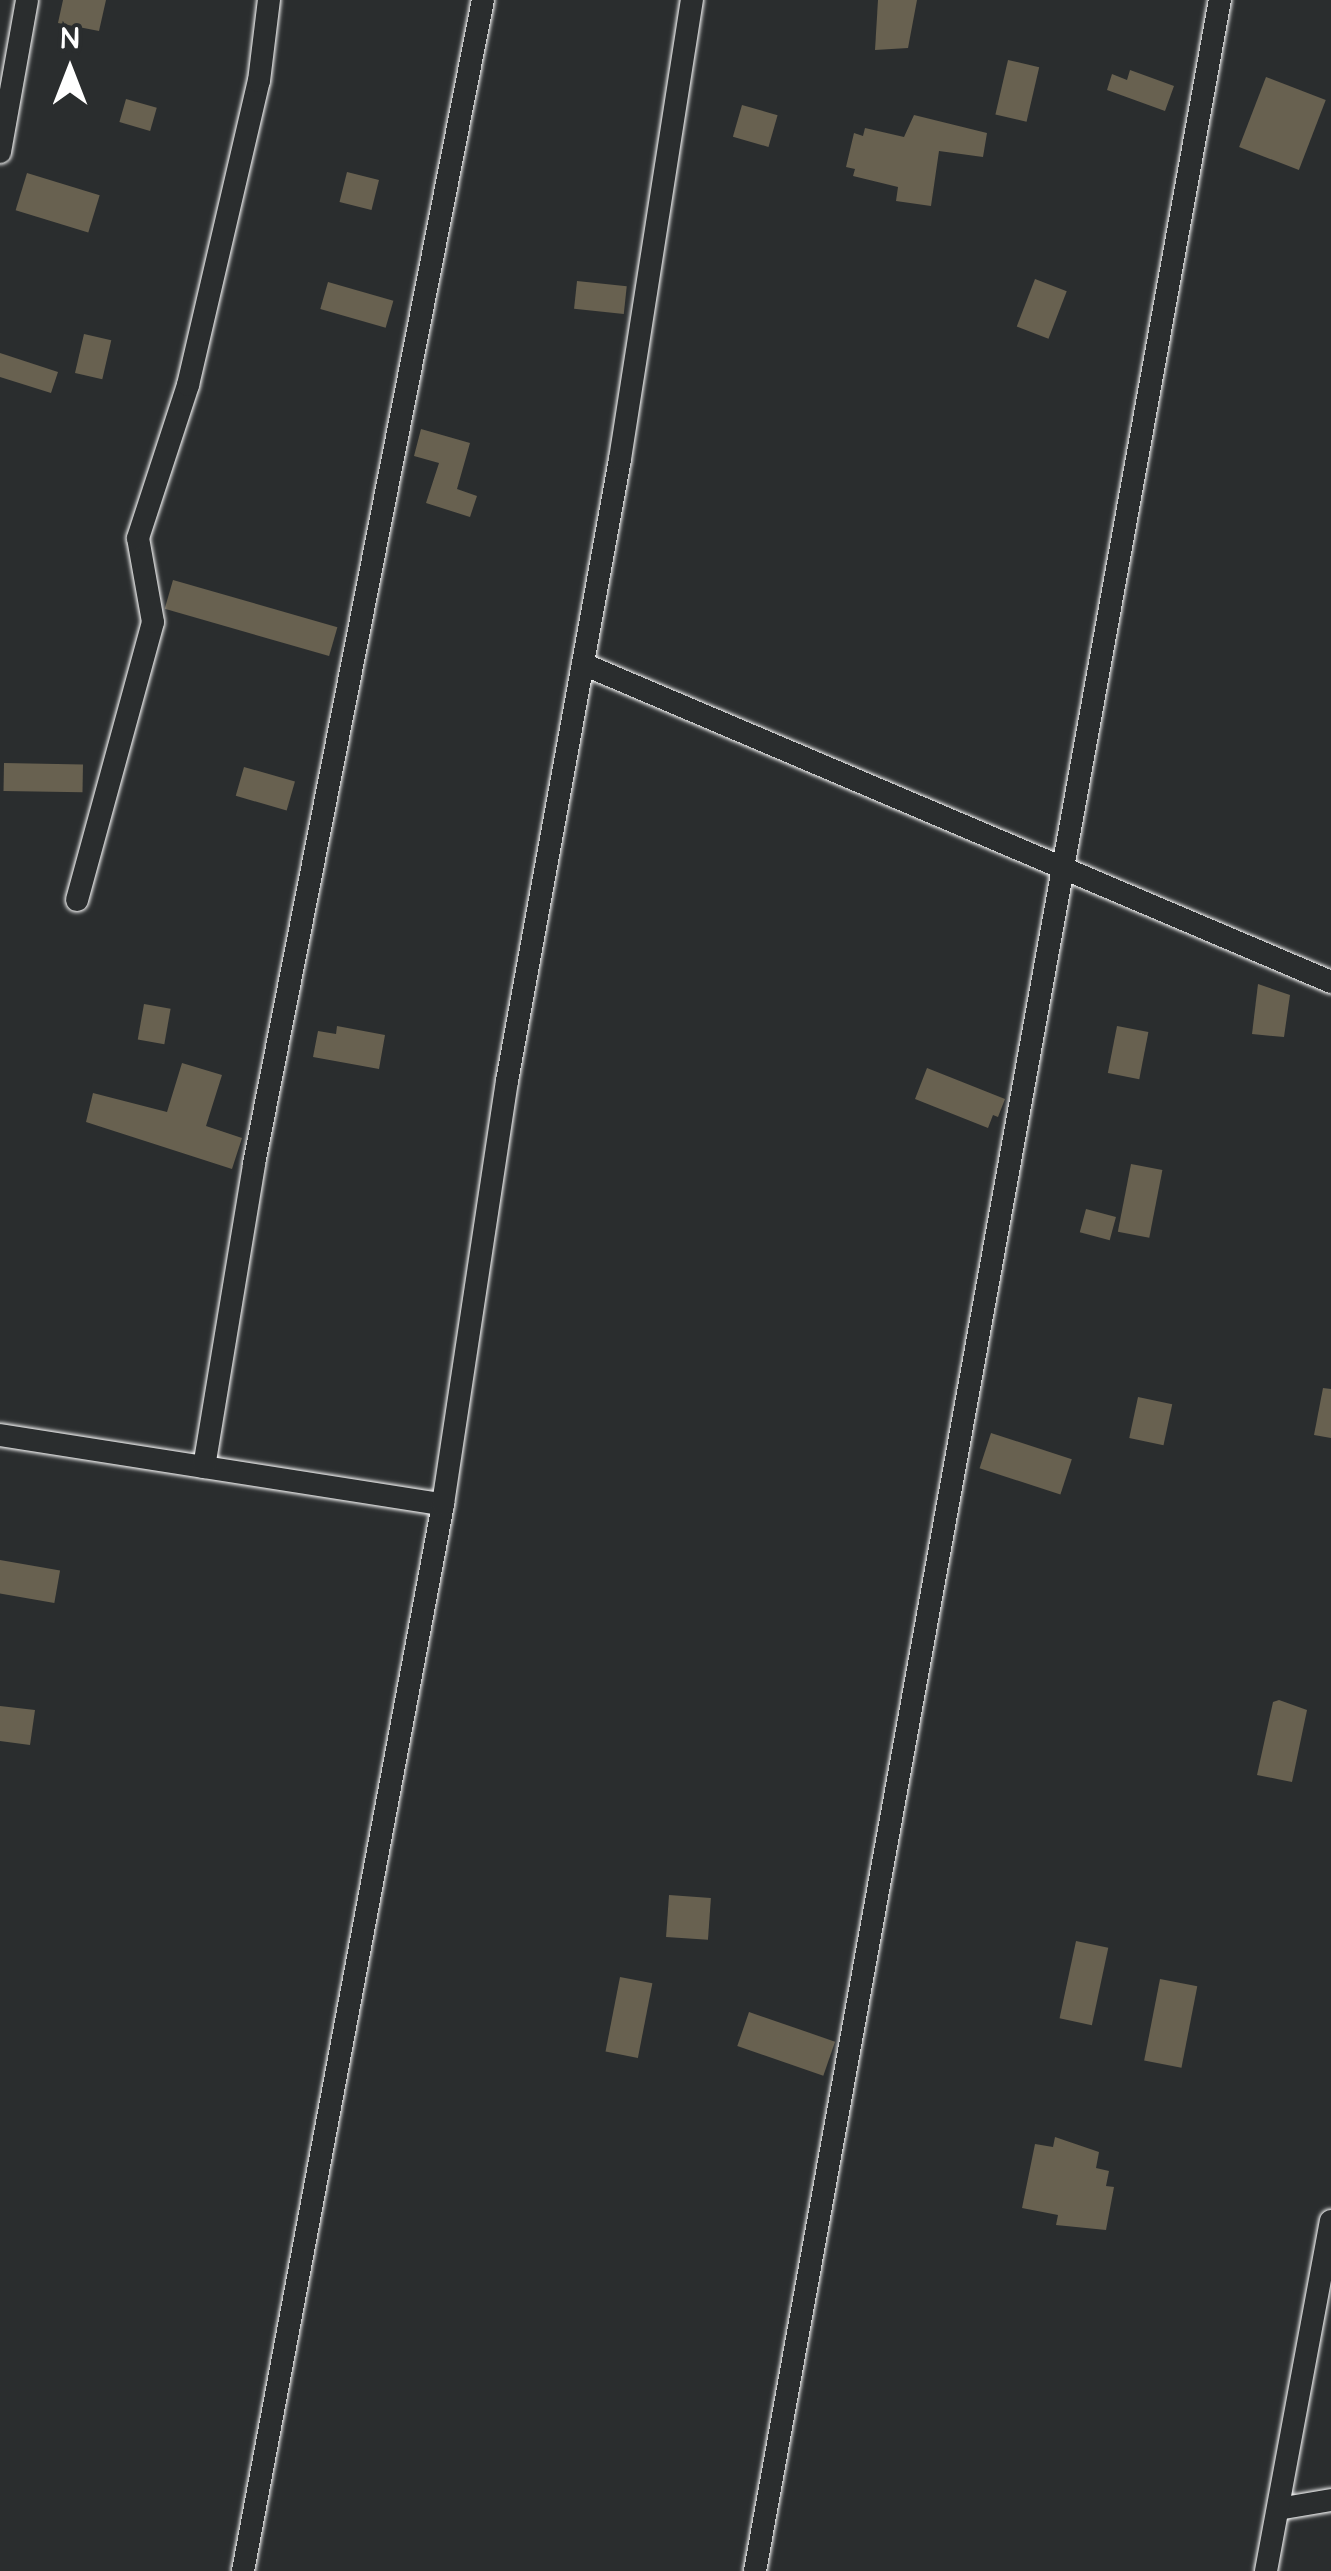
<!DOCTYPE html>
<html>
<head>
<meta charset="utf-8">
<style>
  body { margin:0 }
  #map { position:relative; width:1331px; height:2571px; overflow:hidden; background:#2a2d2e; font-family:"Architects Daughter",sans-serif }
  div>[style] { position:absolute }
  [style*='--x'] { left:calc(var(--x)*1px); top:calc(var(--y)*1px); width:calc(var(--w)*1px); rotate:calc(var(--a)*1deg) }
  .building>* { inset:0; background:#686150; transform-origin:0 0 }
  .roads { filter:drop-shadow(0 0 2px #fff) drop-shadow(0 0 2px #fff) }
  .street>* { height:22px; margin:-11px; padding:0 11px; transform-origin:11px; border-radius:11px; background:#2a2d2e }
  span { translate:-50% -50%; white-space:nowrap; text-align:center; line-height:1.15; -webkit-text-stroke:9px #2a2d2e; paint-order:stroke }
  .north { position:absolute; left:20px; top:20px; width:100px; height:100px; -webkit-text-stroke:8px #2a2d2e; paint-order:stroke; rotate:0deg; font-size:28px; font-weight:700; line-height:40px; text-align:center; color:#fff }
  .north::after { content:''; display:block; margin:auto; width:35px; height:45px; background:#fff; clip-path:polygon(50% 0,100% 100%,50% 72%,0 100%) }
</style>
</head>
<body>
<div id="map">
  <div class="building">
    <div style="clip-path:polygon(63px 0,106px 0,99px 31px,58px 23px)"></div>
    <div style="clip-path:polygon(878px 0,917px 0,908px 48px,875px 50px)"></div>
    <div style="left:1008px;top:60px;width:32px;height:56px;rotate:13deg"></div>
    <div style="clip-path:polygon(1130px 70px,1174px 86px,1165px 111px,1107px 90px,1112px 74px,1127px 80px)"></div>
    <div style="left:1266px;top:77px;width:64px;height:75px;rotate:21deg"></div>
    <div style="left:126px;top:99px;width:32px;height:24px;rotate:16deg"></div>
    <div style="left:742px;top:105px;width:37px;height:33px;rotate:16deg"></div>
    <div style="clip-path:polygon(914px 115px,987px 133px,983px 157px,939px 151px,931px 206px,896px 201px,898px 187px,853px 176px,855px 169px,846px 167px,854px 133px,863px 136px,865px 128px,904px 137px)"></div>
    <div style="left:347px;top:172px;width:33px;height:31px;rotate:14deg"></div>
    <div style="left:27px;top:173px;width:76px;height:39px;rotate:17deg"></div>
    <div style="left:1035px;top:279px;width:34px;height:51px;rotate:21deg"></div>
    <div style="left:577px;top:281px;width:50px;height:28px;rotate:6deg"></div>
    <div style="left:328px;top:282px;width:68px;height:28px;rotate:16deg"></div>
    <div style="left:84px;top:334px;width:28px;height:40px;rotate:13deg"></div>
    <div style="clip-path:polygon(0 353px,58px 372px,51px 393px,0 377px)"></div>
    <div style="clip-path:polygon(421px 429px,470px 443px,457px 489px,477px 496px,470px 517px,426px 503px,439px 463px,414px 456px)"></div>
    <div style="left:173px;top:580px;width:171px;height:30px;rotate:16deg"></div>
    <div style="left:4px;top:763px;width:79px;height:28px;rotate:1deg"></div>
    <div style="left:244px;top:767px;width:53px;height:30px;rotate:16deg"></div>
    <div style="clip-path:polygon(1258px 984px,1290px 995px,1284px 1037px,1252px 1034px)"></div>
    <div style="left:144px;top:1004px;width:27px;height:36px;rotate:10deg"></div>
    <div style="clip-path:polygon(337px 1026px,385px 1035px,379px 1069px,313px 1057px,318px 1031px,336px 1034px)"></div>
    <div style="left:1117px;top:1026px;width:32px;height:48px;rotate:11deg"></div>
    <div style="clip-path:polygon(182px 1063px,222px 1075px,206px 1126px,242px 1138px,232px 1169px,86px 1122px,93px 1093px,167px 1112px)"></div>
    <div style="clip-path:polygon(927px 1068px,1005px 1099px,998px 1117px,993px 1115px,988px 1128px,915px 1099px)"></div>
    <div style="left:1131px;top:1164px;width:32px;height:69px;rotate:11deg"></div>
    <div style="left:1086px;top:1209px;width:31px;height:24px;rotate:15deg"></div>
    <div style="clip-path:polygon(1323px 1388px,1331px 1389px,1331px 1438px,1314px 1435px)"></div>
    <div style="left:1138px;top:1397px;width:35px;height:42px;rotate:12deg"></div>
    <div style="left:991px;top:1433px;width:85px;height:37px;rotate:18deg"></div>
    <div style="left:0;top:1560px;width:61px;height:33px;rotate:10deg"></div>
    <div style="clip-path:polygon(1279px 1700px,1307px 1710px,1292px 1782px,1257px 1775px,1273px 1702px)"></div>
    <div style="clip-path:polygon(0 1706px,35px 1710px,30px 1745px,0 1741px)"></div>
    <div style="left:669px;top:1895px;width:42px;height:42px;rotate:4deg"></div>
    <div style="left:1076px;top:1941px;width:33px;height:79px;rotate:12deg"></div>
    <div style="left:620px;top:1977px;width:33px;height:76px;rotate:11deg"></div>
    <div style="left:1160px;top:1979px;width:38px;height:83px;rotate:11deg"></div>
    <div style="left:749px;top:2012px;width:91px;height:36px;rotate:19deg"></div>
    <div style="clip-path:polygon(1055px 2137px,1099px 2152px,1096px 2168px,1109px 2171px,1106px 2186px,1114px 2187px,1106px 2230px,1056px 2225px,1058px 2215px,1022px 2208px,1035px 2144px,1053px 2147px)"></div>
  </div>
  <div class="roads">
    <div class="street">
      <div style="--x:0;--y:152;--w:154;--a:-79.9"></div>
      <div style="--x:583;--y:664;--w:813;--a:23.03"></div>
      <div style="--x:77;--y:900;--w:288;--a:-74.7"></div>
      <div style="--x:153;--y:622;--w:85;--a:-100.1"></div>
      <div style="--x:138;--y:538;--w:161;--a:-71.9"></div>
      <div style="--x:188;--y:385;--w:312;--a:-76.9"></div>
      <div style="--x:259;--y:81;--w:82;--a:-83"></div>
      <div style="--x:0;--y:1435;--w:448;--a:8.9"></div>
      <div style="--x:204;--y:1467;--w:307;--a:-80.6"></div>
      <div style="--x:254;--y:1164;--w:1186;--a:-78.87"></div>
      <div style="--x:1278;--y:2509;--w:54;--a:-9.6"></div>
      <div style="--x:243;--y:2571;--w:1086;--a:-79.38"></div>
      <div style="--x:443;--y:1504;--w:428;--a:-81.4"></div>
      <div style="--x:507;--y:1081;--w:632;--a:-79.7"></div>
      <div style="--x:620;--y:459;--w:465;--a:-81.1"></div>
      <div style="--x:755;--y:2571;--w:2613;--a:-79.75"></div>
      <div style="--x:1266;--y:2571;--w:356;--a:-79.5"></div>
    </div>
  </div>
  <div class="north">N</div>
</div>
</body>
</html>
